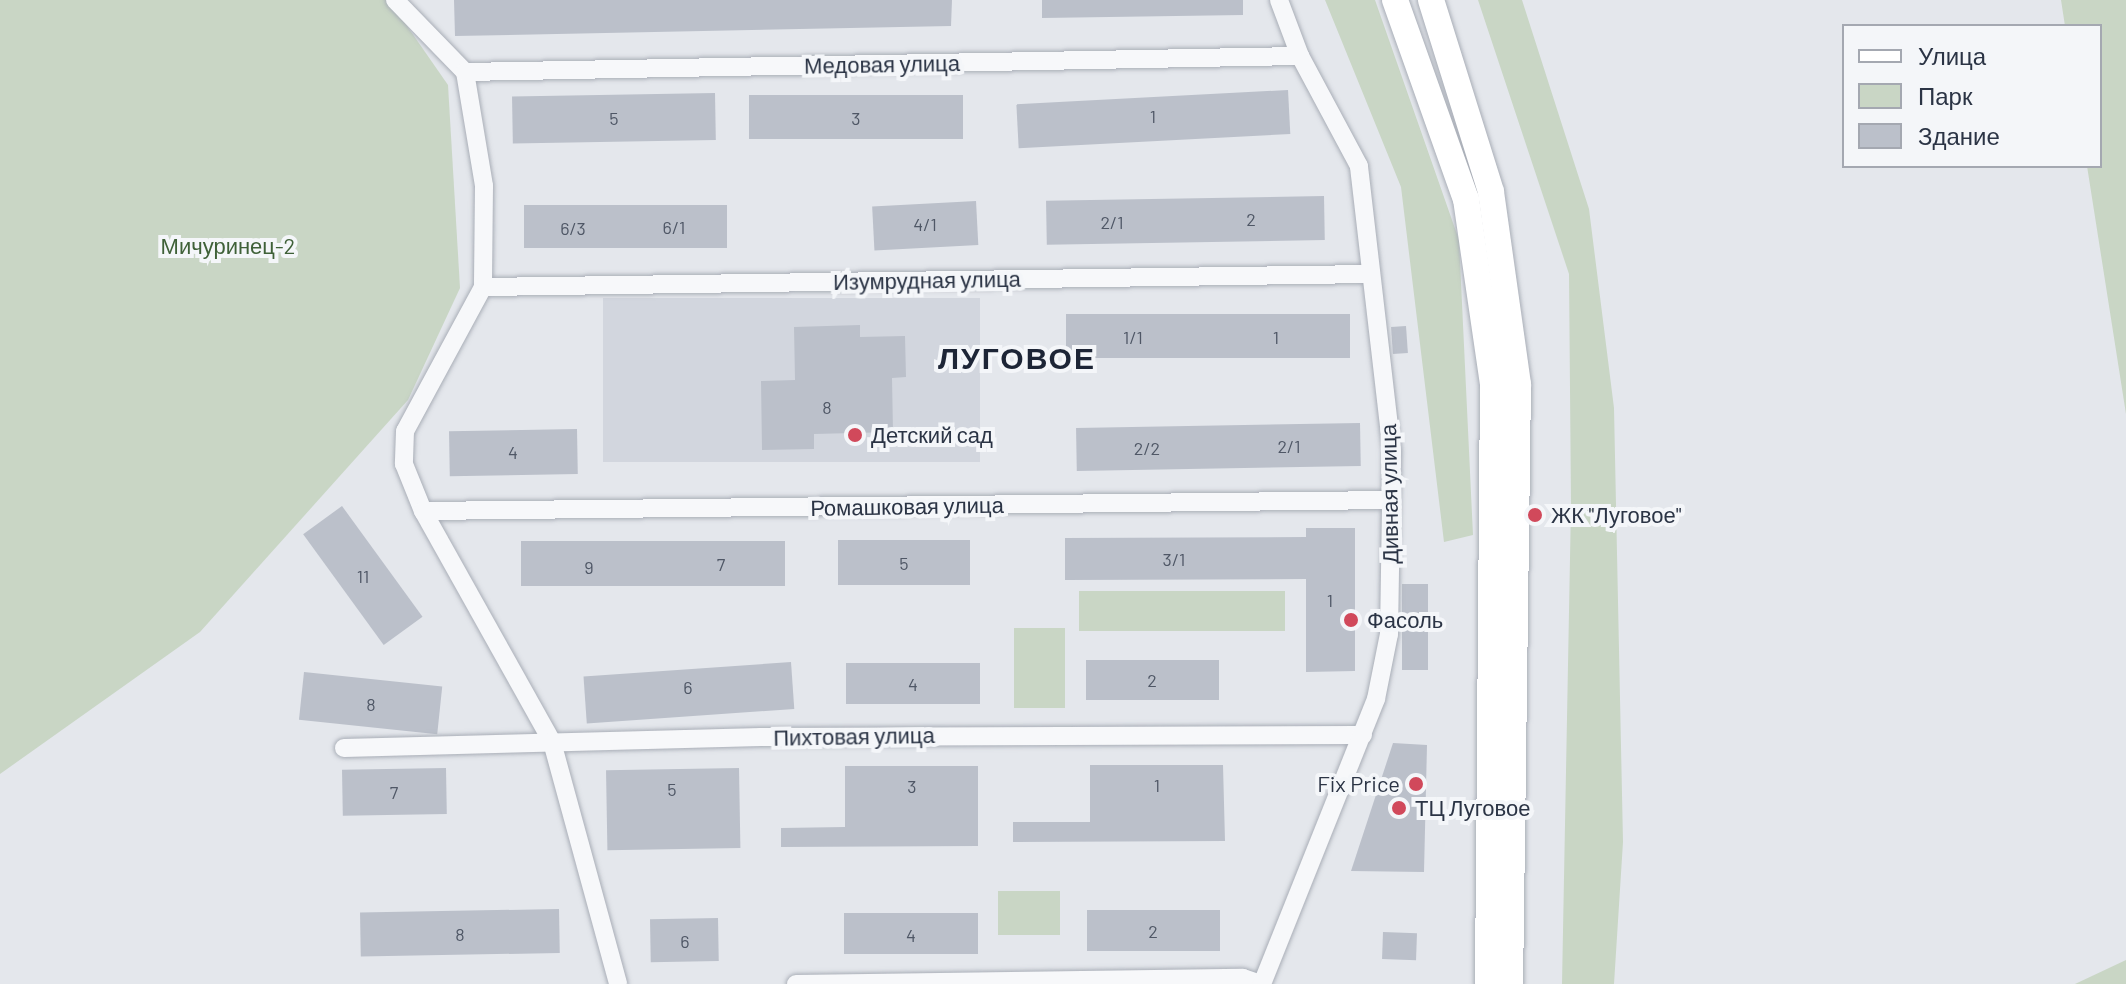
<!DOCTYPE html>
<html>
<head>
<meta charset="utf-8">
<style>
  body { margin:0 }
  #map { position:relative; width:2126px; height:984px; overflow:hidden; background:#e4e7ec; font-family:Barlow,sans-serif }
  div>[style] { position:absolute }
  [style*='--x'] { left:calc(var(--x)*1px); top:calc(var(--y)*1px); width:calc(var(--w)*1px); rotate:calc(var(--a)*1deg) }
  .built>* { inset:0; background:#d2d6de; transform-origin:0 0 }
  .green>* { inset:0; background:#c9d6c5; transform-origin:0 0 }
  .building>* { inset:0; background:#bbc0ca; transform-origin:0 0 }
  .roads { filter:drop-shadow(0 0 2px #a9aeb7) drop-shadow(0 0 2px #a9aeb7) }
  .street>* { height:18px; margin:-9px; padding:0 9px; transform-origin:9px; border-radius:9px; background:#f7f8fa }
  .primary>* { height:26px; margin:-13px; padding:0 13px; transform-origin:13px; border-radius:13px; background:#fff }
  .dots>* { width:22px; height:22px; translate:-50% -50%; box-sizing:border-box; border:4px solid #f4f6f9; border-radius:50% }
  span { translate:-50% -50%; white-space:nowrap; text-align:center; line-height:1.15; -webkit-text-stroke:8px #f4f6f9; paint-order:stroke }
  .number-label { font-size:18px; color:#4f5766 }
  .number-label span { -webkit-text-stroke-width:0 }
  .street-label { font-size:22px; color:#2b3445 }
  .park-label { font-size:22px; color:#3f6138 }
  .poi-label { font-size:22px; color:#2b3445 }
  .left { translate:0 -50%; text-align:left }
  .right { translate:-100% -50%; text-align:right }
  .district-label { font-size:30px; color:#1d2536; font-weight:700; letter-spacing:2px }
  .legend { position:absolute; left:1842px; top:24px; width:260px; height:144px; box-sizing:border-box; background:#f4f6f9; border:2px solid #a4a8b1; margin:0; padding:10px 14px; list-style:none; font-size:24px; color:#2b3445 }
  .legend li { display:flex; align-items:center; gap:16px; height:40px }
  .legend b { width:40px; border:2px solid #a4a8b1 }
</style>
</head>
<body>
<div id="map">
  <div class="built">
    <div style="left:980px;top:298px;width:164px;height:377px;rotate:90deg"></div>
  </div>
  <div class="green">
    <div style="clip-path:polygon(0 0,389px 0,448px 85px,460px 288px,408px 400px,200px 632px,0 774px)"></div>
    <div style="clip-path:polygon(1325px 0,1375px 0,1459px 240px,1473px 535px,1444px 542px,1401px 187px)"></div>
    <div style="clip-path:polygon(1478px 0,1522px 0,1589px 209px,1614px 408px,1623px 842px,1614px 984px,1562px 984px,1571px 505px,1569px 274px)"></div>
    <div style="clip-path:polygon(2061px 0,2126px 0,2126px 414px,2087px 166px,2100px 166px,2100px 26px,2065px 26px)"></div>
    <div style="left:1285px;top:591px;width:40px;height:206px;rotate:90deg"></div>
    <div style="left:1014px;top:628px;width:51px;height:80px"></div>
    <div style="left:998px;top:891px;width:62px;height:44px"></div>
    <div style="clip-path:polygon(2126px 960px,2126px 984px,2075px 984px)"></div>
  </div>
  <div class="building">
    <div style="clip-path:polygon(454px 0,952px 0,951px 26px,455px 36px)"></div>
    <div style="clip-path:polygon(1042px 0,1243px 0,1243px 15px,1042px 18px)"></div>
    <div style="left:1288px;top:90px;width:44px;height:272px;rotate:87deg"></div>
    <div style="left:715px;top:93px;width:47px;height:203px;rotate:89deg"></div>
    <div style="left:963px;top:95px;width:44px;height:214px;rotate:90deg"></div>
    <div style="left:1324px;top:196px;width:44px;height:278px;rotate:89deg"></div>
    <div style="left:976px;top:201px;width:44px;height:104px;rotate:87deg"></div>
    <div style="left:727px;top:205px;width:43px;height:203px;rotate:90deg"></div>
    <div style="left:1350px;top:314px;width:44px;height:284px;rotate:90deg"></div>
    <div style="clip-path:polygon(860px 325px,860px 337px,905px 336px,906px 377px,892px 378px,893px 432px,814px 434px,814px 449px,762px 450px,761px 381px,795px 380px,794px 327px)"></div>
    <div style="left:1406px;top:326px;width:27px;height:15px;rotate:86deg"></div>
    <div style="left:1360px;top:423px;width:43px;height:284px;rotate:89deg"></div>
    <div style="left:577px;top:429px;width:45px;height:128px;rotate:89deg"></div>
    <div style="left:342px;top:506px;width:137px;height:48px;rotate:54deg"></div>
    <div style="clip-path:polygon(1306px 528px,1355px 528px,1355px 671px,1306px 672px,1306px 579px,1065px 580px,1065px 538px,1306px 537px)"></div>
    <div style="left:838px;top:540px;width:132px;height:45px"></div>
    <div style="left:785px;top:541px;width:45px;height:264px;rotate:90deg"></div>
    <div style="left:1402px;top:584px;width:26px;height:86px"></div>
    <div style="left:1086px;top:660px;width:133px;height:40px"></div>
    <div style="left:791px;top:662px;width:47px;height:208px;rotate:86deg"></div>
    <div style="left:846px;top:663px;width:134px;height:41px"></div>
    <div style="left:304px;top:672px;width:139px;height:48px;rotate:6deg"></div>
    <div style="clip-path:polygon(1393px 743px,1427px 745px,1424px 872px,1351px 871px)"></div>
    <div style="clip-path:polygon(1090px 765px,1223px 765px,1225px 841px,1013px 842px,1013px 822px,1090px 822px)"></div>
    <div style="clip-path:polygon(845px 766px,978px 766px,978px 846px,781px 847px,781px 828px,845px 827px)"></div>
    <div style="left:446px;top:768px;width:46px;height:104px;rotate:89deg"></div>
    <div style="left:739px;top:768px;width:80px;height:133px;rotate:89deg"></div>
    <div style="left:559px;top:909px;width:44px;height:199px;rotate:89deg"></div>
    <div style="left:1220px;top:910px;width:41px;height:133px;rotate:90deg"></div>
    <div style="left:978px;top:913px;width:41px;height:134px;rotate:90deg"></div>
    <div style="left:718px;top:918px;width:43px;height:68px;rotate:89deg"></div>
    <div style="left:1383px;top:932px;width:34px;height:27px;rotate:2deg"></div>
  </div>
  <div class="roads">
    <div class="street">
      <div style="--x:395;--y:0;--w:100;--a:45.8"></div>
      <div style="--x:465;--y:72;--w:116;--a:80.5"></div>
      <div style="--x:484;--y:186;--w:101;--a:90.6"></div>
      <div style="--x:483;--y:287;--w:164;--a:118.4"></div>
      <div style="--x:405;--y:431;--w:33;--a:92"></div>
      <div style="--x:404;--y:464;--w:51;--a:68"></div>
      <div style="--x:423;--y:511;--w:265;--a:60.8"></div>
      <div style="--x:552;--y:742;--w:251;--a:74.7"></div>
      <div style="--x:465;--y:72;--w:835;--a:-1.1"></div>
      <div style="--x:483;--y:287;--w:888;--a:-0.84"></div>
      <div style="--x:423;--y:511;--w:968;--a:-0.65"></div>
      <div style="--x:344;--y:748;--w:417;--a:-1.5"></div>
      <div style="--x:761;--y:737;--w:602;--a:-0.19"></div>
      <div style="--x:796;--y:984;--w:447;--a:-0.8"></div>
      <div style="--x:1243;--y:978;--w:18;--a:19"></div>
      <div style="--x:1262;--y:984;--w:307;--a:-68.2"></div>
      <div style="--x:1376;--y:699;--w:66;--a:-78.7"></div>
      <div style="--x:1389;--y:634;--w:182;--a:-89.1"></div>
      <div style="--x:1392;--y:452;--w:288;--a:-96.6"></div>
      <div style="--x:1359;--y:166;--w:125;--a:-118.2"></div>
      <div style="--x:1300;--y:56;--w:60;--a:-110.6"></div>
    </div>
    <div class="primary">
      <div style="--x:1395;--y:0;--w:211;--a:70.4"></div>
      <div style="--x:1466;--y:199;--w:186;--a:81.7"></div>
      <div style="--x:1493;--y:383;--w:601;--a:90.48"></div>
      <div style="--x:1431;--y:0;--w:201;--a:72.6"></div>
      <div style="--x:1491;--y:192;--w:194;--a:82"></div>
      <div style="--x:1518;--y:384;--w:600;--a:90.76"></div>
    </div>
  </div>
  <div class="dots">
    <div style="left:855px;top:435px;background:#d1495b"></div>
    <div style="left:1535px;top:515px;background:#d1495b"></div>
    <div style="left:1351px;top:620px;background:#d1495b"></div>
    <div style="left:1416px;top:784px;background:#d1495b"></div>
    <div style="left:1399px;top:808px;background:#d1495b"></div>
  </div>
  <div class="number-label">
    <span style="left:1153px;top:116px">1</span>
    <span style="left:614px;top:118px">5</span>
    <span style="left:856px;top:118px">3</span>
    <span style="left:1251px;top:219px">2</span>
    <span style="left:1112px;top:222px">2/1</span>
    <span style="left:925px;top:224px">4/1</span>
    <span style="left:674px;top:227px">6/1</span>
    <span style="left:573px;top:228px">6/3</span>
    <span style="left:1133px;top:337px">1/1</span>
    <span style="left:1276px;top:337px">1</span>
    <span style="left:827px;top:407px">8</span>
    <span style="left:1289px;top:446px">2/1</span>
    <span style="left:1147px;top:448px">2/2</span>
    <span style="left:513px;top:452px">4</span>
    <span style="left:1174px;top:559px">3/1</span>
    <span style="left:904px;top:563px">5</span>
    <span style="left:721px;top:564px">7</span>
    <span style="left:589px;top:567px">9</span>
    <span style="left:363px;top:576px">11</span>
    <span style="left:1330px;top:600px">1</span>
    <span style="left:1152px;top:680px">2</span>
    <span style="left:913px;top:684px">4</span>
    <span style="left:688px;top:687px">6</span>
    <span style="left:371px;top:704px">8</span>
    <span style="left:1157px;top:785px">1</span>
    <span style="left:912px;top:786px">3</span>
    <span style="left:672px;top:789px">5</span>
    <span style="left:394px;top:792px">7</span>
    <span style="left:1153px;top:931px">2</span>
    <span style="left:460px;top:934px">8</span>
    <span style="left:911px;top:935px">4</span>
    <span style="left:685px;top:941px">6</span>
  </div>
  <div class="street-label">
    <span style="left:882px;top:64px;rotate:-1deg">Медовая улица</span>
    <span style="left:927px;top:280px;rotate:-1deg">Изумрудная улица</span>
    <span style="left:1389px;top:494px;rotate:-91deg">Дивная улица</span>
    <span style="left:907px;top:506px;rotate:-1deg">Ромашковая улица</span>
    <span style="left:854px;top:736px;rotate:-1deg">Пихтовая улица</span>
  </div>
  <div class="park-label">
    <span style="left:228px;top:246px">Мичуринец-2</span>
  </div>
  <div class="poi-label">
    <span class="left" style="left:871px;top:435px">Детский сад</span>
    <span class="left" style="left:1551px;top:515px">ЖК "Луговое"</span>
    <span class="left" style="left:1367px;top:620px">Фасоль</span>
    <span class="right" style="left:1400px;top:784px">Fix Price</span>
    <span class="left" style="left:1415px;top:808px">ТЦ Луговое</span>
  </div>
  <div class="district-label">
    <span style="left:1017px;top:357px">ЛУГОВОЕ</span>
  </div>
  <ul class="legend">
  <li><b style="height:10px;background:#fff"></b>Улица</li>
  <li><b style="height:22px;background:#c9d6c5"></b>Парк</li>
  <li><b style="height:22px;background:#bbc0ca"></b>Здание</li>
  </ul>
</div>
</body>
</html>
